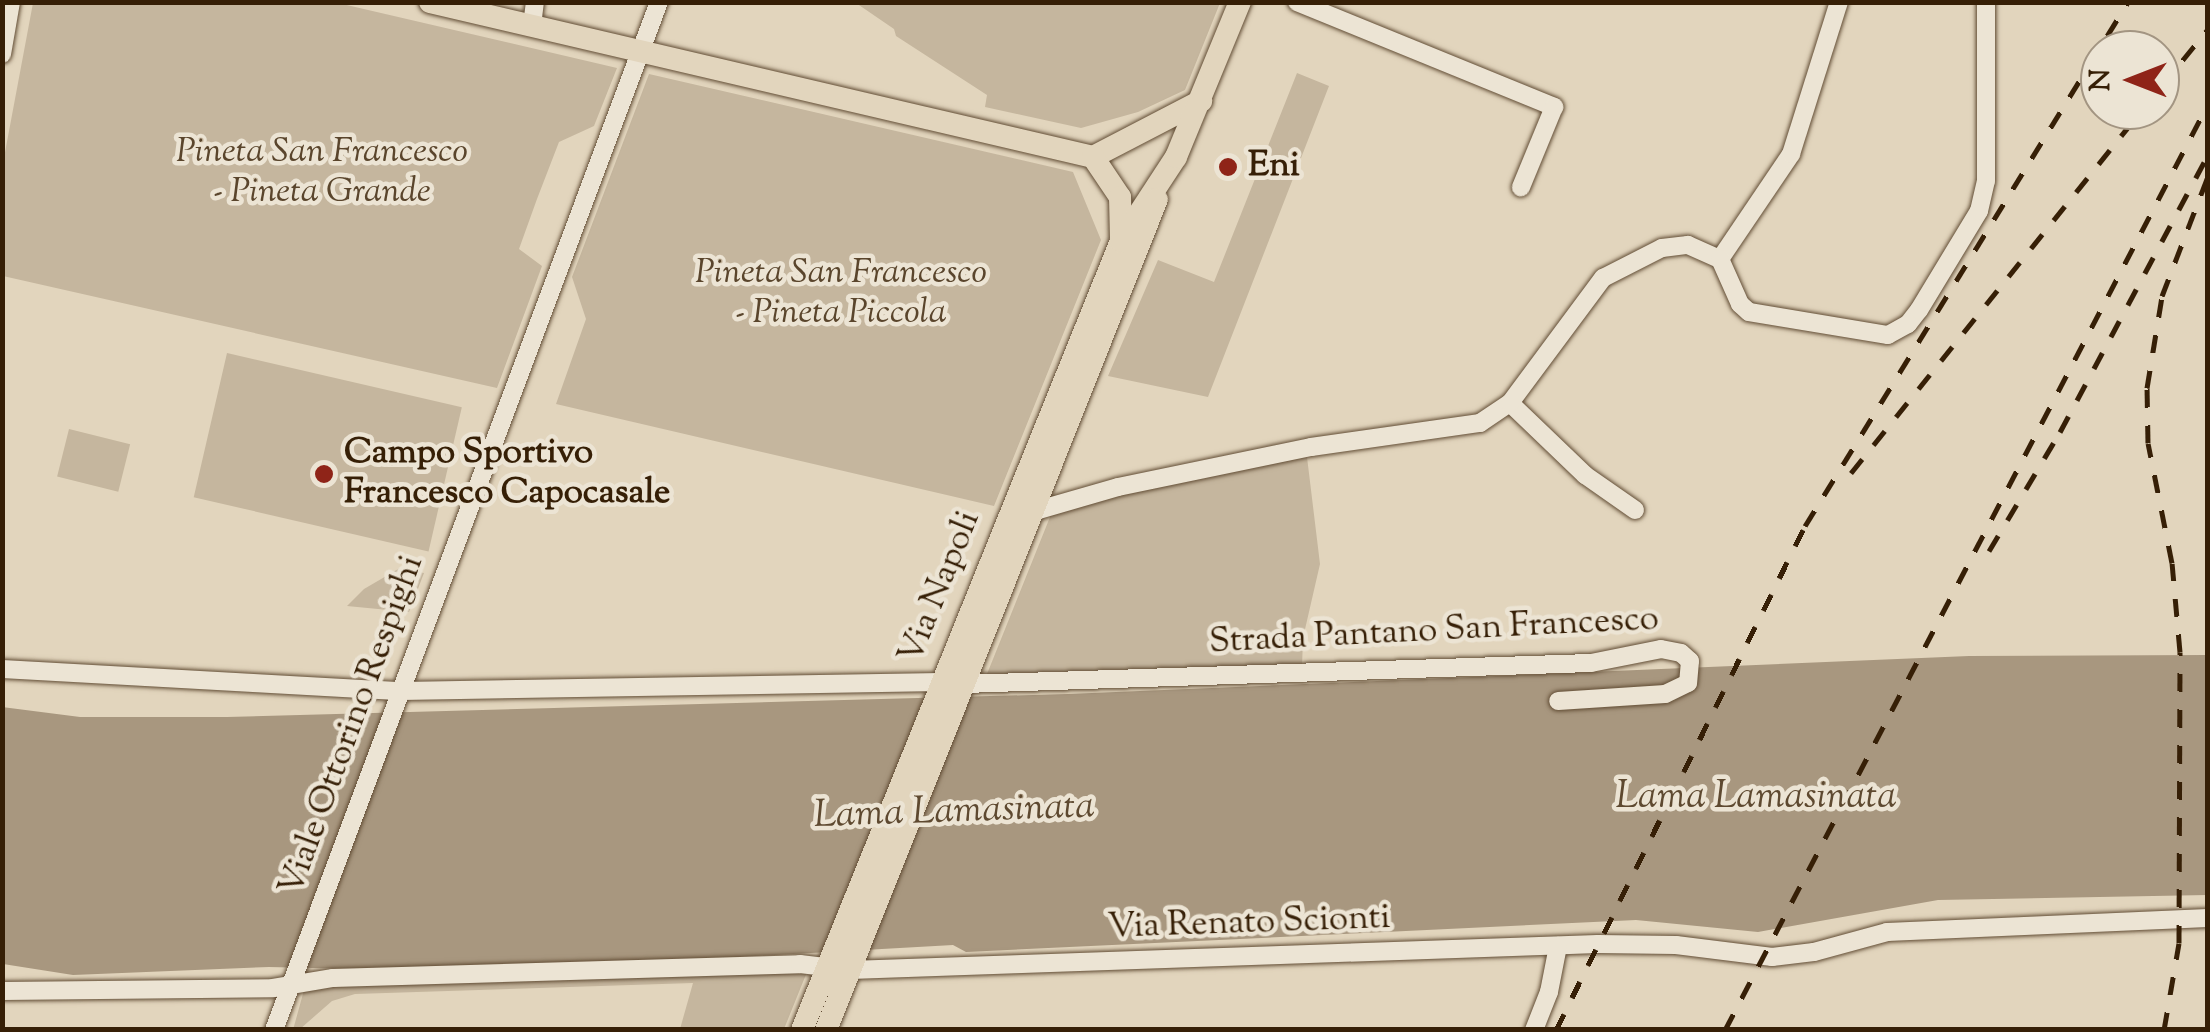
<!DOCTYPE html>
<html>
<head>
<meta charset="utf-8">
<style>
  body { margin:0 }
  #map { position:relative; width:2210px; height:1032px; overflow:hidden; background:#e2d5bd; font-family:"Sorts Mill Goudy",serif }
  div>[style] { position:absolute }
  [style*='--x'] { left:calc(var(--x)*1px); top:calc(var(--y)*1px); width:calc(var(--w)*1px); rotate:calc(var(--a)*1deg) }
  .green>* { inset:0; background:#c5b69e; transform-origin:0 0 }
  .water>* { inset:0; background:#a8977f }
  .roads { filter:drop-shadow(0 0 2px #614c34) drop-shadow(0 0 2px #614c34) }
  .minor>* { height:18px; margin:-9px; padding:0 9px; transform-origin:9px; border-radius:9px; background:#ece4d4 }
  .major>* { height:22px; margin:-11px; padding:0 11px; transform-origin:11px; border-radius:11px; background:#e2d5bd }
  .rail>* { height:5px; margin-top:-2.5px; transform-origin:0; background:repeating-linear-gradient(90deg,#361f06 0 18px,transparent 0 36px) }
  .dots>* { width:28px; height:28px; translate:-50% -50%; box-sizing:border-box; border:5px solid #ece4d4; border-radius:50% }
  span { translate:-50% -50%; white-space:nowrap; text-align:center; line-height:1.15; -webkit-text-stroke:9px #ece4d4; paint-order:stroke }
  .park-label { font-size:35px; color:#5a452c; font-style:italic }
  .poi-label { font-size:35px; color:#361f06; font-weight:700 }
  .left { translate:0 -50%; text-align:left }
  .street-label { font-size:35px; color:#361f06 }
  .water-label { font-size:38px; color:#5e4930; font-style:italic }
  .frame { position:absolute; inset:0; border:5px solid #361f06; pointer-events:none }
  .north { position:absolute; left:2080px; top:30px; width:100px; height:100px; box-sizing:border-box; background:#ece4d4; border:2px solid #a39582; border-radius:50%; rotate:270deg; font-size:28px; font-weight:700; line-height:40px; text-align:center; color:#361f06 }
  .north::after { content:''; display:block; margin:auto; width:35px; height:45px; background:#8f2418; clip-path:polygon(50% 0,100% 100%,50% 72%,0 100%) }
</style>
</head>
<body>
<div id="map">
  <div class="green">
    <div style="clip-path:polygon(33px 3px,338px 3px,617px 68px,594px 126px,559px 142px,537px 199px,519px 249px,542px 266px,497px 388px,3px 276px,3px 163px)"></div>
    <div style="clip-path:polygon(856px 3px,1220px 3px,1185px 90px,1138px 112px,1081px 128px,985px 107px,987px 95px,896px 36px,894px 29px)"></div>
    <div style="clip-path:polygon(1297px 73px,1329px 86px,1208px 397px,1108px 376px,1158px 260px,1214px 282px)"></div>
    <div style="clip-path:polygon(649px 74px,1073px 172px,1101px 240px,994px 506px,556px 404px,586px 319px,572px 277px)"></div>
    <div style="left:227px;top:353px;width:241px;height:148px;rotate:13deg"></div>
    <div style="left:69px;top:429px;width:63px;height:49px;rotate:14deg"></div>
    <div style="clip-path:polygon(1307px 457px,1320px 564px,1303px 638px,1302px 667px,985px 679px,1052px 512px,1117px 494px)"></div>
    <div style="clip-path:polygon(400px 568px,424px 573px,409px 612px,347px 606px,364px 589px)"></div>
    <div style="clip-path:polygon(807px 972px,784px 1029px,680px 1029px,693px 983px,355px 994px,332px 1001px,300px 1029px,293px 1030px,304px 990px,318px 985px)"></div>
  </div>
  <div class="water">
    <div style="clip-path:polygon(2207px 655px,2207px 895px,1938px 900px,1758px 932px,1636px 920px,966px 952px,953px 945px,720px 958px,357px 969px,269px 967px,73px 975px,3px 964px,2px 707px,80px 717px,227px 717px,1068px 694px,1969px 656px)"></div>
  </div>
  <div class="roads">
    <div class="minor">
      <div style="--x:1297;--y:2;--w:278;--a:22.2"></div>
      <div style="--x:1554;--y:107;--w:87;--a:112.4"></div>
      <div style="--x:532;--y:26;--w:24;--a:-83"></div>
      <div style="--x:2;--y:54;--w:53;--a:-80.2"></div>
      <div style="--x:1720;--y:259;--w:127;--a:-55.9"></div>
      <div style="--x:1791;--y:154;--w:159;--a:-72.5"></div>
      <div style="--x:1510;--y:403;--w:104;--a:43.8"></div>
      <div style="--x:1585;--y:475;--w:61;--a:35"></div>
      <div style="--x:1035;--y:511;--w:86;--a:-16.1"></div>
      <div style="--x:1118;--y:487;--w:197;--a:-11.7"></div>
      <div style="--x:1311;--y:447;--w:171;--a:-8.1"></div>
      <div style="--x:1480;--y:423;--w:36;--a:-34"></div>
      <div style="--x:1510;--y:403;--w:156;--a:-53.4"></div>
      <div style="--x:1603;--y:278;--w:66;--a:-27"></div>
      <div style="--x:1662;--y:248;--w:26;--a:-7"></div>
      <div style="--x:1688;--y:245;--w:35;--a:24"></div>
      <div style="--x:1720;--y:259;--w:49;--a:66"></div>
      <div style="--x:1740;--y:304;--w:12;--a:42"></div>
      <div style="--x:1749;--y:312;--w:141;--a:9.4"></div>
      <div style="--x:1888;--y:335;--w:23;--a:-29"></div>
      <div style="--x:1908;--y:324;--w:18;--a:-52"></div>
      <div style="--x:1919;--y:310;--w:116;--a:-58.8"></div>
      <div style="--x:1979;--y:211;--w:31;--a:-77"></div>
      <div style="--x:1986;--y:181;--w:179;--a:-90"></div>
      <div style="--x:2;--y:669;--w:400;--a:3.2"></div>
      <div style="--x:401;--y:691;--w:540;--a:-0.95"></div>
      <div style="--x:964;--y:684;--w:627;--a:-1.92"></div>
      <div style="--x:1591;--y:663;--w:71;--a:-11.3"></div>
      <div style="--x:1661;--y:649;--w:20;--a:11"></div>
      <div style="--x:1681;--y:653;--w:12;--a:42"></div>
      <div style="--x:1690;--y:661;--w:22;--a:95"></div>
      <div style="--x:1688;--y:683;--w:25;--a:154"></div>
      <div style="--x:1665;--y:694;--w:107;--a:176.3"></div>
      <div style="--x:2;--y:991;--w:271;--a:-0.6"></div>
      <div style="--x:273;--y:988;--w:61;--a:-9.5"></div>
      <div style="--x:333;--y:978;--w:467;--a:-1.7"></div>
      <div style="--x:800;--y:964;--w:50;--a:6.8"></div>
      <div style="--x:850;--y:970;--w:748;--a:-1.99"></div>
      <div style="--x:1598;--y:944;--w:78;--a:0.7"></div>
      <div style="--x:1676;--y:945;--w:97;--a:7.1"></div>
      <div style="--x:1772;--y:957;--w:42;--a:-6.8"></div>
      <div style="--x:1814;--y:952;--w:76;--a:-15.3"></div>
      <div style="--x:1887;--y:932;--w:321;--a:-2.5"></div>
      <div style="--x:274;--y:1030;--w:1098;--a:-69.47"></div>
      <div style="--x:1534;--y:1030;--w:41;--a:-68.5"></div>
      <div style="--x:1549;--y:992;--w:47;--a:-78.9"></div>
    </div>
    <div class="major">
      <div style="--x:430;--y:2;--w:681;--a:13.16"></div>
      <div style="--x:1093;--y:157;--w:122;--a:-27.4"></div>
      <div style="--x:1093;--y:157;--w:48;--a:56"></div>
      <div style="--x:1120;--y:197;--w:42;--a:88.6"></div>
      <div style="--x:802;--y:1030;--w:851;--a:-67.99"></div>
      <div style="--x:1121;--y:241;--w:100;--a:-56.8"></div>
      <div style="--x:1176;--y:157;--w:168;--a:-67.6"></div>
      <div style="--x:826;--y:1030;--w:894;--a:-68.28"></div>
    </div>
  </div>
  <div class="rail">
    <div style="--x:2160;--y:88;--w:76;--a:-50.9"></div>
    <div style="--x:1851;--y:473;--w:465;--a:-51.3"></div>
    <div style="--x:1989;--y:551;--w:139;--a:-59.2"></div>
    <div style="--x:2060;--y:432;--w:314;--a:-61.9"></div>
    <div style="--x:1556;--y:1030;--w:562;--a:-63.71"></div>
    <div style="--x:1805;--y:526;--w:616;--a:-58.35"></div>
    <div style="--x:1725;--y:1030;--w:1044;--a:-62.45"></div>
    <div style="--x:2164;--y:1030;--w:88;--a:-80.2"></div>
    <div style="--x:2179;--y:943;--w:291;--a:-89.8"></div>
    <div style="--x:2180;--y:652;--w:89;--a:-95.1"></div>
    <div style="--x:2172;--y:563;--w:122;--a:-101.3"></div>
    <div style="--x:2148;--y:443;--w:55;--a:-91"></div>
    <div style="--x:2147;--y:388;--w:93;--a:-80.7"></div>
    <div style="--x:2162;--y:296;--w:129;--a:-69"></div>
  </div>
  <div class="dots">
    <div style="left:1228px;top:167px;background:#8f2418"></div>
    <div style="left:324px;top:474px;background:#8f2418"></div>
  </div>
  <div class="park-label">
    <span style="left:322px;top:173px">Pineta San Francesco<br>- Pineta Grande</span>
    <span style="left:841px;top:294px">Pineta San Francesco<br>- Pineta Piccola</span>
  </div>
  <div class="poi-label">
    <span class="left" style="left:1248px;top:167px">Eni</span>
    <span class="left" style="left:344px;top:474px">Campo Sportivo<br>Francesco Capocasale</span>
  </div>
  <div class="street-label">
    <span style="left:941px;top:588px;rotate:-68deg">Via Napoli</span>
    <span style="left:1434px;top:632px;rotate:-3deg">Strada Pantano San Francesco</span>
    <span style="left:353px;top:726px;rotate:-70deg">Viale Ottorino Respighi</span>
    <span style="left:1249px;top:924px;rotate:-2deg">Via Renato Scionti</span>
  </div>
  <div class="water-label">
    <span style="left:1756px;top:799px">Lama Lamasinata</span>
    <span style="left:954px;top:813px;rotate:-2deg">Lama Lamasinata</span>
  </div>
  <div class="frame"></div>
  <div class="north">N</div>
</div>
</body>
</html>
